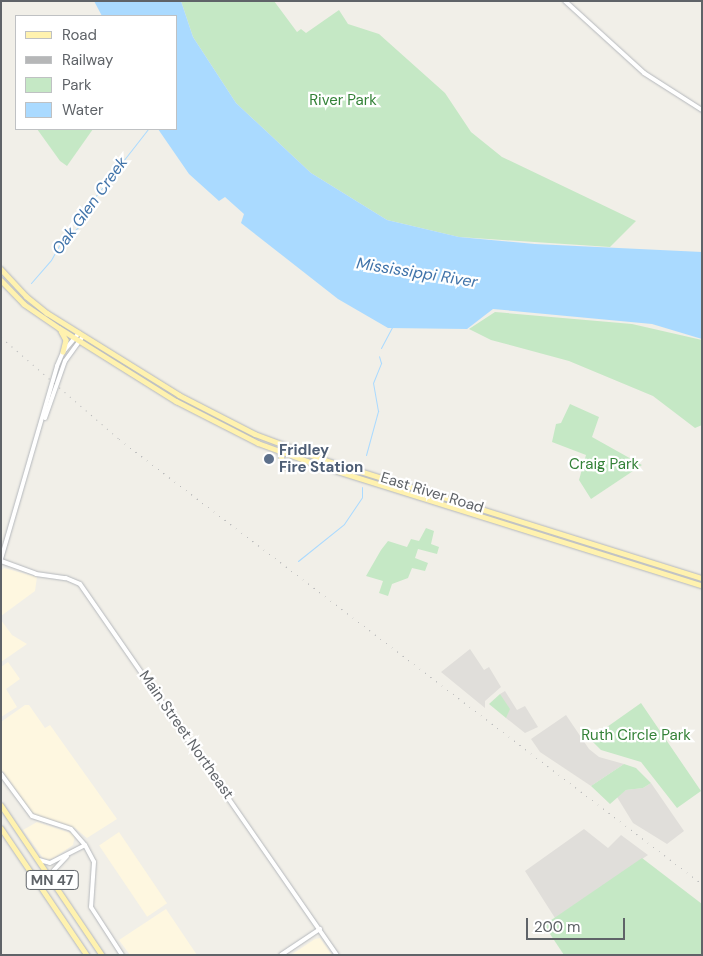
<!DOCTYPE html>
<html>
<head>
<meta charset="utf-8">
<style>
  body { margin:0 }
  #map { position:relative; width:703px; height:956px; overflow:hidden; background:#f1efe8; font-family:"DM Sans",sans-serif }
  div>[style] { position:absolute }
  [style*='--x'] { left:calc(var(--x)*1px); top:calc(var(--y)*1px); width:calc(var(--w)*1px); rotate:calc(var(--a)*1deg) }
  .commercial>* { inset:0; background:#fef7e0; transform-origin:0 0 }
  .industrial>* { inset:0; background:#e0deda }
  .green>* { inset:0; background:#c5e8c5 }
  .water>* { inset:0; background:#aadaff }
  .stream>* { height:1px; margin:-0.5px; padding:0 0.5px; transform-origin:0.5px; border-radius:0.5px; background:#aadaff }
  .roads { filter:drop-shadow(0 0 1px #b5b8bc) drop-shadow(0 0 1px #b5b8bc) }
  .minor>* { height:4px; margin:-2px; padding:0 2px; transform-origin:2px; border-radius:2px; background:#fff }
  .major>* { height:4.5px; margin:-2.25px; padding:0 2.25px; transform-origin:2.25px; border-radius:2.25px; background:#fff2af }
  .rail>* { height:1px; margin-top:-0.5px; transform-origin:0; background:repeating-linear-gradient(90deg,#b6b7b8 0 1px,transparent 0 7px) }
  .dots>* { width:14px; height:14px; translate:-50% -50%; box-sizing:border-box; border:2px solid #fff; border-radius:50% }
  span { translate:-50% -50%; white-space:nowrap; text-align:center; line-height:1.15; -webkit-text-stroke:4.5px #fff; paint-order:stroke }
  .shield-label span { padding:1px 4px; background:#fff; border:1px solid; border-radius:4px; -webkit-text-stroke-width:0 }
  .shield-label { font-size:14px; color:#5f6368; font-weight:700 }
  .park-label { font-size:15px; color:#348238 }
  .service-label { font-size:15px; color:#4e5e75; font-weight:700 }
  .left { translate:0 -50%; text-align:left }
  .street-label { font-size:15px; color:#5f6368 }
  .water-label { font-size:16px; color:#4174aa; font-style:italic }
  .frame { position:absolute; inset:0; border:2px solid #5f6368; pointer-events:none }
  .legend { position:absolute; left:15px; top:15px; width:162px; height:115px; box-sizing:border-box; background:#fff; border:1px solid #bfc1c3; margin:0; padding:6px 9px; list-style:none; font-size:15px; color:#5f6368 }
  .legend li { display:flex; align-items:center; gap:10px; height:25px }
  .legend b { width:25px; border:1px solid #bfc1c3 }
  .scale { position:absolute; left:526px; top:918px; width:99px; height:22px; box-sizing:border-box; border:2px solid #5f6368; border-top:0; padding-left:6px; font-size:15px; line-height:18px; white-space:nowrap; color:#5f6368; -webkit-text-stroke:4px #fff; paint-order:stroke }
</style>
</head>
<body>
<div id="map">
  <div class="commercial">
    <div style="clip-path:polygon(4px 568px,37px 577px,35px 591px,1px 616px,1px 571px)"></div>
    <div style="clip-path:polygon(1px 620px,12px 635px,27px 644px,1px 662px)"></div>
    <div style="clip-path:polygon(8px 662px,20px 679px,6px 689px,17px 707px,1px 717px,1px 667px)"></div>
    <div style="clip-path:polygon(25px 705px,29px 705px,45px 728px,50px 725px,117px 819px,87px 838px,75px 828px,33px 814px,1px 769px,1px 722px)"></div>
    <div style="clip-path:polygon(37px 822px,71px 833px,75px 835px,73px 845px,54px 858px,48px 860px,43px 858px,23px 830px)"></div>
    <div style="left:119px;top:832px;width:86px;height:24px;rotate:56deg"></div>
    <div style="clip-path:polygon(166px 909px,197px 955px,130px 955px,119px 940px)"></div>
    <div style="clip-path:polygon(320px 938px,332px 955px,291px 955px,315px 939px)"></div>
  </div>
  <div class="industrial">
    <div style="clip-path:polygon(470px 649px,484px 670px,489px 667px,501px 687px,485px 701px,485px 708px,441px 672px)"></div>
    <div style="clip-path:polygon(505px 691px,517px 710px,525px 706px,538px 727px,525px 733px,506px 718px,500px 694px)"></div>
    <div style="clip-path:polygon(566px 715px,589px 749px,599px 757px,624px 764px,591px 786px,540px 752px,531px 739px)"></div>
    <div style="clip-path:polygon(651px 783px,684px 831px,667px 844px,633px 823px,617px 797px,626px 790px,643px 788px)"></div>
    <div style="clip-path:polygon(584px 829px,608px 848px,621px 835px,648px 855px,555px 918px,525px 871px)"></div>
  </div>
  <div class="green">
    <div style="clip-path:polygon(181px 1px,274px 1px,297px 32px,301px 29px,306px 33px,339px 10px,348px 24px,379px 34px,445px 93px,471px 132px,502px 157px,636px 221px,610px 247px,459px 237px,387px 220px,311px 173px,236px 103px,193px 37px)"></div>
    <div style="clip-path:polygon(37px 129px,93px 129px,67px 166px,60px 161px)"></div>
    <div style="clip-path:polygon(495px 312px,632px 324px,702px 340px,702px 425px,695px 428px,653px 396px,569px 361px,491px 340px,469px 329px)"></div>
    <div style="clip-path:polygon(570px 404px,599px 417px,592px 437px,642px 465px,591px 499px,579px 480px,586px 455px,552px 442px,556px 424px,561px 423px)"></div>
    <div style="clip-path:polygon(426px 528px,434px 531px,431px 544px,439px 547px,437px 554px,418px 549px,415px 558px,428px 563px,425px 571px,412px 568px,408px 578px,392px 584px,388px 596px,379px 593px,383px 581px,366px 576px,381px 550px,388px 541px,407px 547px,411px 539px,419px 541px)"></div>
    <div style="clip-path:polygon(500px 694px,510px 709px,506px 718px,489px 704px)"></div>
    <div style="clip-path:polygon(641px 703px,701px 791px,677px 808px,641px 762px,601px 750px,590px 739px)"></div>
    <div style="clip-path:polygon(624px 764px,636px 768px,651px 783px,643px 788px,626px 790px,610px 804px,591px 786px)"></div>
    <div style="clip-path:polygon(642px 858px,702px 904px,702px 955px,564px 955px,544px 925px)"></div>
  </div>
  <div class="water">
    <div style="clip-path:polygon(94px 1px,181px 1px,193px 37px,236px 103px,311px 173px,387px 220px,459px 237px,535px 244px,702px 252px,702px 339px,652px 324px,493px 309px,467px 329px,388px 328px,338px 299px,241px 223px,244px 214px,225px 197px,219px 201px,189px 174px,158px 129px,176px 129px,176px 16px,102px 16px)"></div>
  </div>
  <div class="stream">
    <div style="--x:31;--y:283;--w:30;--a:-49"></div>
    <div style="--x:51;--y:260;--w:18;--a:-61"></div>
    <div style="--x:60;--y:244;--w:26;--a:-43"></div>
    <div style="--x:79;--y:226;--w:16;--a:-72"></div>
    <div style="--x:84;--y:211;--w:104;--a:-52"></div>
    <div style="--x:381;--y:348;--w:24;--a:-62"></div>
    <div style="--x:366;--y:455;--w:46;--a:-74.7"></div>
    <div style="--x:378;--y:411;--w:28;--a:-100"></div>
    <div style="--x:373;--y:383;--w:22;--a:-68"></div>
    <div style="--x:381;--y:363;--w:7;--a:-106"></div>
    <div style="--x:298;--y:561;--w:59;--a:-38.8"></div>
    <div style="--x:344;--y:524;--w:32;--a:-56"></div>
    <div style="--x:362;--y:497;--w:10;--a:-90"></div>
  </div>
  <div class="roads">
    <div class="minor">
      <div style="--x:565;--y:1;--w:107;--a:42.3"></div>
      <div style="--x:644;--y:73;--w:69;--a:32.5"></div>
      <div style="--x:45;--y:418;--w:60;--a:-70.7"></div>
      <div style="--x:65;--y:361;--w:31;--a:-54"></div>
      <div style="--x:1;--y:559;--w:201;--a:-73.8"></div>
      <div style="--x:57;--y:366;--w:15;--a:-67"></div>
      <div style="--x:63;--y:352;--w:25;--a:-50"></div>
      <div style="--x:1;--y:561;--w:37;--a:20"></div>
      <div style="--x:36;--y:574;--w:30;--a:8"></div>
      <div style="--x:66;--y:578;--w:15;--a:23"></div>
      <div style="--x:80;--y:584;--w:451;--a:55.3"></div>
      <div style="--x:1;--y:774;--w:52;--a:53.6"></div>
      <div style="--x:32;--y:816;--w:41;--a:18.4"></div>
      <div style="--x:71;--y:829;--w:21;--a:49"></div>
      <div style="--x:85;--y:845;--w:19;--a:62"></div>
      <div style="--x:94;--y:862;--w:45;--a:93.8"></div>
      <div style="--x:91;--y:907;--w:57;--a:57.1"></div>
      <div style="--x:39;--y:860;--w:11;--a:15"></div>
      <div style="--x:50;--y:863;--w:39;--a:-27"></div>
      <div style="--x:58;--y:887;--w:17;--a:-103"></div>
      <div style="--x:54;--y:870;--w:19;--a:-47"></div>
      <div style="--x:281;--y:955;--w:47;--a:-33.7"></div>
    </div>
    <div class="major">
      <div style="--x:1;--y:269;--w:37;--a:47"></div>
      <div style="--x:26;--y:296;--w:27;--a:39"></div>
      <div style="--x:47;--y:313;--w:155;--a:31.8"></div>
      <div style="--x:179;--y:395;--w:85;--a:27.2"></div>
      <div style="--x:255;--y:434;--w:75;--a:20.4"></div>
      <div style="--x:325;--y:460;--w:395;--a:17.4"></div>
      <div style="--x:1;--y:280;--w:33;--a:46"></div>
      <div style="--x:24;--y:304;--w:42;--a:34.4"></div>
      <div style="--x:59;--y:328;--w:138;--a:32"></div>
      <div style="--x:176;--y:401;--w:92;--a:27.1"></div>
      <div style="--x:258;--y:443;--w:64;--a:20.1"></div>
      <div style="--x:318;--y:465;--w:402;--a:17.4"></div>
      <div style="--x:61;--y:331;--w:10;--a:61"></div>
      <div style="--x:66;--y:340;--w:12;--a:104"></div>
      <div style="--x:280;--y:452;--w:15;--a:74"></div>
      <div style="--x:1;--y:805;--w:181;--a:56"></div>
      <div style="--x:1;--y:828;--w:153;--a:55.9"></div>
    </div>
  </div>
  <div class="rail">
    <div style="--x:1;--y:337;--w:156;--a:40.8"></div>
    <div style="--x:119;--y:439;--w:733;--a:37.35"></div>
  </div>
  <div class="dots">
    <div style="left:269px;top:459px;background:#5c6f8a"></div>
  </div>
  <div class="shield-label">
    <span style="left:52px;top:880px">MN 47</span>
  </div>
  <div class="park-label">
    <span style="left:343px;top:101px">River Park</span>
    <span style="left:604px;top:465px">Craig Park</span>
    <span style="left:636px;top:736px">Ruth Circle Park</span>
  </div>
  <div class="service-label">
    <span class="left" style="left:279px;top:459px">Fridley<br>Fire Station</span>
  </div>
  <div class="street-label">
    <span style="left:432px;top:493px;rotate:17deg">East River Road</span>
    <span style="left:186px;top:735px;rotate:55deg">Main Street Northeast</span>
  </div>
  <div class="water-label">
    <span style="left:90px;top:206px;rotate:-54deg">Oak Glen Creek</span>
    <span style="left:417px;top:273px;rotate:9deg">Mississippi River</span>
  </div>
  <div class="frame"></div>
  <ul class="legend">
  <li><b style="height:6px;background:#fff2af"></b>Road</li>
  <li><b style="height:6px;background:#b6b7b8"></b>Railway</li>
  <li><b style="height:14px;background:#c5e8c5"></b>Park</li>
  <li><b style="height:14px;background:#aadaff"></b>Water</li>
  </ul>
  <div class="scale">200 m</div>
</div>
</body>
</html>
